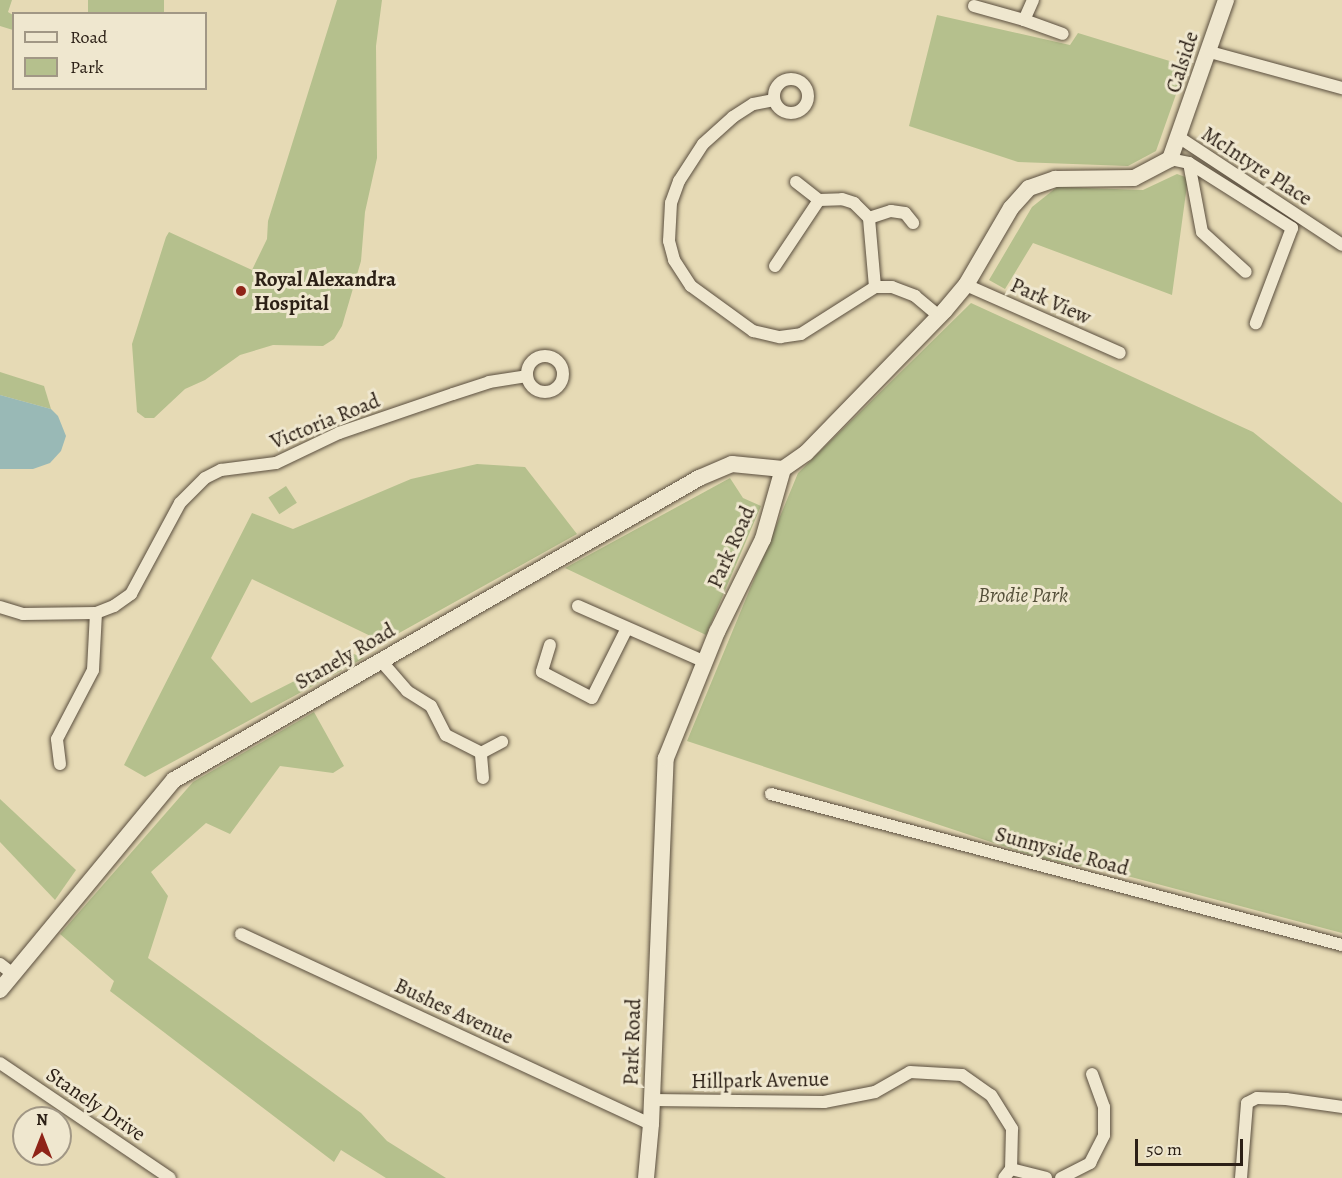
<!DOCTYPE html>
<html>
<head>
<meta charset="utf-8">
<style>
  body { margin:0 }
  #map { position:relative; width:1342px; height:1178px; overflow:hidden; background:#e6dab5; font-family:Alegreya,serif }
  div>[style] { position:absolute }
  [style*='--x'] { left:calc(var(--x)*1px); top:calc(var(--y)*1px); width:calc(var(--w)*1px); rotate:calc(var(--a)*1deg) }
  .green>* { inset:0; background:#b5c08d; transform-origin:0 0 }
  .water>* { inset:0; background:#99b9b6 }
  .roads { filter:drop-shadow(0 0 2px #5a4e3e) drop-shadow(0 0 2px #5a4e3e) }
  .street>* { height:12px; margin:-6px; padding:0 6px; transform-origin:6px; border-radius:6px; background:#efe7cf }
  .street>.ring { margin:-6px; padding:0; box-sizing:content-box; background:none; border:12px solid #efe7cf; border-radius:50% }
  .secondary>* { height:16px; margin:-8px; padding:0 8px; transform-origin:8px; border-radius:8px; background:#efe7cf }
  .dots>* { width:16px; height:16px; translate:-50% -50%; box-sizing:border-box; border:3px solid #efe7cf; border-radius:50% }
  span { translate:-50% -50%; white-space:nowrap; text-align:center; line-height:1.15; -webkit-text-stroke:6px #efe7cf; paint-order:stroke }
  .street-label { font-size:21px; color:#2c2016 }
  .poi-label { font-size:21px; color:#2c2016; font-weight:700 }
  .left { translate:0 -50%; text-align:left }
  .park-label { font-size:21px; color:#55503a; font-style:italic }
  .legend { position:absolute; left:12px; top:12px; width:195px; height:78px; box-sizing:border-box; background:#efe7cf; border:2px solid #a19785; margin:0; padding:8px 10px; list-style:none; font-size:18px; color:#2c2016 }
  .legend li { display:flex; align-items:center; gap:12px; height:30px }
  .legend b { width:30px; border:2px solid #a19785 }
  .north { position:absolute; left:12px; top:1106px; width:60px; height:60px; box-sizing:border-box; background:#efe7cf; border:2px solid #a19785; border-radius:50%; rotate:0deg; font-size:16px; font-weight:700; line-height:24px; text-align:center; color:#2c2016 }
  .north::after { content:''; display:block; margin:auto; width:21px; height:27px; background:#8f2418; clip-path:polygon(50% 0,100% 100%,50% 72%,0 100%) }
  .scale { position:absolute; left:1135px; top:1139px; width:108px; height:27px; box-sizing:border-box; border:3px solid #2c2016; border-top:0; padding-left:8px; font-size:18px; line-height:21px; white-space:nowrap; color:#2c2016; -webkit-text-stroke:4px #efe7cf; paint-order:stroke }
</style>
</head>
<body>
<div id="map">
  <div class="green">
    <div style="clip-path:polygon(0 0,12px 0,8px 12px,13px 15px,13px 30px,0 26px)"></div>
    <div style="left:88px;top:0;width:76px;height:14px"></div>
    <div style="clip-path:polygon(337px 0,382px 0,376px 46px,377px 158px,365px 212px,361px 261px,342px 326px,334px 339px,323px 346px,273px 345px,240px 355px,205px 380px,185px 389px,154px 418px,145px 418px,137px 412px,132px 344px,166px 237px,169px 232px,252px 270px,267px 239px,268px 221px)"></div>
    <div style="clip-path:polygon(937px 15px,1070px 45px,1078px 33px,1186px 66px,1156px 151px,1128px 166px,1018px 162px,909px 126px)"></div>
    <div style="clip-path:polygon(1177px 174px,1188px 178px,1172px 295px,1033px 243px,1005px 289px,989px 280px,1032px 207px,1057px 187px,1143px 190px)"></div>
    <div style="clip-path:polygon(971px 303px,1253px 432px,1342px 503px,1342px 933px,1131px 877px,1036px 857px,687px 741px,798px 473px)"></div>
    <div style="clip-path:polygon(0 372px,44px 386px,51px 409px,0 395px)"></div>
    <div style="clip-path:polygon(477px 464px,525px 467px,577px 534px,383px 642px,252px 579px,211px 658px,251px 703px,330px 663px,346px 651px,364px 658px,145px 777px,124px 765px,252px 513px,293px 529px,411px 479px)"></div>
    <div style="clip-path:polygon(730px 478px,743px 498px,761px 506px,706px 635px,565px 568px)"></div>
    <div style="left:286px;top:486px;width:20px;height:21px;rotate:57deg"></div>
    <div style="clip-path:polygon(314px 712px,344px 766px,333px 773px,280px 766px,230px 834px,206px 823px,151px 872px,168px 896px,148px 958px,361px 1113px,387px 1141px,446px 1178px,386px 1178px,341px 1150px,334px 1162px,110px 991px,114px 981px,60px 934px,193px 782px)"></div>
    <div style="clip-path:polygon(0 799px,76px 870px,55px 900px,0 842px)"></div>
  </div>
  <div class="water">
    <div style="clip-path:polygon(0 395px,51px 409px,58px 416px,66px 436px,61px 451px,50px 463px,33px 469px,0 469px)"></div>
  </div>
  <div class="roads">
    <div class="street">
      <div style="--x:1033;--y:0;--w:22;--a:114"></div>
      <div style="--x:1024;--y:20;--w:41;--a:19.7"></div>
      <div style="--x:974;--y:6;--w:52;--a:15.6"></div>
      <div style="--x:1210;--y:52;--w:137;--a:15.3"></div>
      <div class="ring" style="left:774px;top:79px;width:22px;height:22px"></div>
      <div style="--x:774;--y:100;--w:21;--a:169"></div>
      <div style="--x:753;--y:104;--w:24;--a:147"></div>
      <div style="--x:733;--y:117;--w:40;--a:138"></div>
      <div style="--x:703;--y:144;--w:44;--a:123"></div>
      <div style="--x:679;--y:181;--w:23;--a:110"></div>
      <div style="--x:671;--y:203;--w:38;--a:93"></div>
      <div style="--x:669;--y:241;--w:20;--a:75"></div>
      <div style="--x:674;--y:260;--w:31;--a:57"></div>
      <div style="--x:691;--y:286;--w:77;--a:36"></div>
      <div style="--x:753;--y:331;--w:28;--a:13"></div>
      <div style="--x:780;--y:337;--w:21;--a:-8"></div>
      <div style="--x:801;--y:334;--w:88;--a:-32.4"></div>
      <div style="--x:875;--y:287;--w:69;--a:-95"></div>
      <div style="--x:869;--y:218;--w:23;--a:-18"></div>
      <div style="--x:891;--y:211;--w:14;--a:8"></div>
      <div style="--x:905;--y:213;--w:13;--a:51"></div>
      <div style="--x:1180;--y:138;--w:194;--a:33.4"></div>
      <div style="--x:1170;--y:159;--w:19;--a:12"></div>
      <div style="--x:1189;--y:163;--w:122;--a:32.3"></div>
      <div style="--x:1292;--y:228;--w:102;--a:110.8"></div>
      <div style="--x:1189;--y:163;--w:70;--a:79.3"></div>
      <div style="--x:1202;--y:232;--w:59;--a:42.3"></div>
      <div style="--x:796;--y:182;--w:29;--a:38"></div>
      <div style="--x:775;--y:266;--w:79;--a:-56.3"></div>
      <div style="--x:819;--y:200;--w:23;--a:-2"></div>
      <div style="--x:842;--y:199;--w:13;--a:18"></div>
      <div style="--x:854;--y:203;--w:21;--a:45"></div>
      <div style="--x:966;--y:285;--w:168;--a:23.8"></div>
      <div style="--x:875;--y:287;--w:17;--a:0"></div>
      <div style="--x:892;--y:287;--w:25;--a:21"></div>
      <div style="--x:915;--y:296;--w:31;--a:40"></div>
      <div class="ring" style="left:527px;top:356px;width:24px;height:24px"></div>
      <div style="--x:578;--y:606;--w:139;--a:23.8"></div>
      <div style="--x:0;--y:607;--w:24;--a:17"></div>
      <div style="--x:23;--y:614;--w:73;--a:-0.8"></div>
      <div style="--x:96;--y:613;--w:19;--a:-21"></div>
      <div style="--x:114;--y:606;--w:21;--a:-35"></div>
      <div style="--x:131;--y:594;--w:103;--a:-61.7"></div>
      <div style="--x:180;--y:503;--w:35;--a:-45"></div>
      <div style="--x:205;--y:478;--w:18;--a:-27"></div>
      <div style="--x:221;--y:470;--w:55;--a:-7.3"></div>
      <div style="--x:276;--y:463;--w:70;--a:-25.5"></div>
      <div style="--x:339;--y:433;--w:120;--a:-18.9"></div>
      <div style="--x:453;--y:394;--w:38;--a:-18"></div>
      <div style="--x:489;--y:382;--w:38;--a:-9"></div>
      <div style="--x:550;--y:645;--w:28;--a:107"></div>
      <div style="--x:542;--y:672;--w:56;--a:27.5"></div>
      <div style="--x:592;--y:698;--w:78;--a:-63.4"></div>
      <div style="--x:382;--y:662;--w:38;--a:49"></div>
      <div style="--x:407;--y:691;--w:28;--a:32"></div>
      <div style="--x:431;--y:706;--w:33;--a:63"></div>
      <div style="--x:446;--y:735;--w:39;--a:27"></div>
      <div style="--x:60;--y:764;--w:25;--a:-97"></div>
      <div style="--x:57;--y:739;--w:78;--a:-62.4"></div>
      <div style="--x:93;--y:670;--w:57;--a:-87"></div>
      <div style="--x:483;--y:778;--w:25;--a:-95"></div>
      <div style="--x:481;--y:753;--w:24;--a:-28"></div>
      <div style="--x:771;--y:794;--w:591;--a:14.81"></div>
      <div style="--x:241;--y:934;--w:452;--a:24.9"></div>
      <div style="--x:0;--y:964;--w:16;--a:38"></div>
      <div style="--x:0;--y:1063;--w:205;--a:34.1"></div>
      <div style="--x:652;--y:1100;--w:172;--a:0.7"></div>
      <div style="--x:824;--y:1102;--w:52;--a:-11.1"></div>
      <div style="--x:875;--y:1092;--w:40;--a:-29.7"></div>
      <div style="--x:910;--y:1072;--w:52;--a:3.3"></div>
      <div style="--x:962;--y:1075;--w:35;--a:35"></div>
      <div style="--x:991;--y:1095;--w:40;--a:58"></div>
      <div style="--x:1012;--y:1129;--w:40;--a:91.4"></div>
      <div style="--x:1011;--y:1169;--w:11;--a:128"></div>
      <div style="--x:1011;--y:1169;--w:36;--a:14"></div>
      <div style="--x:1061;--y:1178;--w:33;--a:-27"></div>
      <div style="--x:1090;--y:1163;--w:31;--a:-63"></div>
      <div style="--x:1104;--y:1135;--w:28;--a:-90"></div>
      <div style="--x:1104;--y:1107;--w:35;--a:-110"></div>
      <div style="--x:1241;--y:1178;--w:75;--a:-85.4"></div>
      <div style="--x:1247;--y:1103;--w:11;--a:-27"></div>
      <div style="--x:1257;--y:1098;--w:29;--a:2"></div>
      <div style="--x:1286;--y:1099;--w:57;--a:8.1"></div>
    </div>
    <div class="secondary">
      <div style="--x:0;--y:990;--w:273;--a:-50.4"></div>
      <div style="--x:174;--y:780;--w:606;--a:-29.91"></div>
      <div style="--x:699;--y:478;--w:36;--a:-23"></div>
      <div style="--x:732;--y:464;--w:51;--a:5.6"></div>
      <div style="--x:646;--y:1178;--w:54;--a:-84.7"></div>
      <div style="--x:651;--y:1124;--w:366;--a:-87.7"></div>
      <div style="--x:666;--y:758;--w:136;--a:-68"></div>
      <div style="--x:717;--y:632;--w:104;--a:-63.7"></div>
      <div style="--x:763;--y:539;--w:73;--a:-74.1"></div>
      <div style="--x:783;--y:469;--w:28;--a:-35"></div>
      <div style="--x:806;--y:453;--w:199;--a:-45.8"></div>
      <div style="--x:945;--y:310;--w:33;--a:-50"></div>
      <div style="--x:966;--y:285;--w:89;--a:-59.7"></div>
      <div style="--x:1011;--y:208;--w:27;--a:-48"></div>
      <div style="--x:1029;--y:188;--w:28;--a:-19"></div>
      <div style="--x:1055;--y:179;--w:79;--a:-0.7"></div>
      <div style="--x:1134;--y:178;--w:41;--a:-27.8"></div>
      <div style="--x:1170;--y:159;--w:169;--a:-70.6"></div>
    </div>
  </div>
  <div class="dots">
    <div style="left:241px;top:291px;background:#8f2418"></div>
  </div>
  <div class="street-label">
    <span style="left:1182px;top:62px;rotate:-72deg">Calside</span>
    <span style="left:1257px;top:166px;rotate:33deg">McIntyre Place</span>
    <span style="left:1051px;top:301px;rotate:24deg">Park View</span>
    <span style="left:325px;top:421px;rotate:-22deg">Victoria Road</span>
    <span style="left:731px;top:547px;rotate:-66deg">Park Road</span>
    <span style="left:345px;top:656px;rotate:-30deg">Stanely Road</span>
    <span style="left:1062px;top:851px;rotate:15deg">Sunnyside Road</span>
    <span style="left:454px;top:1011px;rotate:25deg">Bushes Avenue</span>
    <span style="left:632px;top:1042px;rotate:-88deg">Park Road</span>
    <span style="left:760px;top:1080px;rotate:-1deg">Hillpark Avenue</span>
    <span style="left:96px;top:1104px;rotate:34deg">Stanely Drive</span>
  </div>
  <div class="poi-label">
    <span class="left" style="left:254px;top:291px">Royal Alexandra<br>Hospital</span>
  </div>
  <div class="park-label">
    <span style="left:1023px;top:595px">Brodie Park</span>
  </div>
  <ul class="legend">
  <li><b style="height:8px;background:#efe7cf"></b>Road</li>
  <li><b style="height:16px;background:#b5c08d"></b>Park</li>
  </ul>
  <div class="north">N</div>
  <div class="scale">50 m</div>
</div>
</body>
</html>
